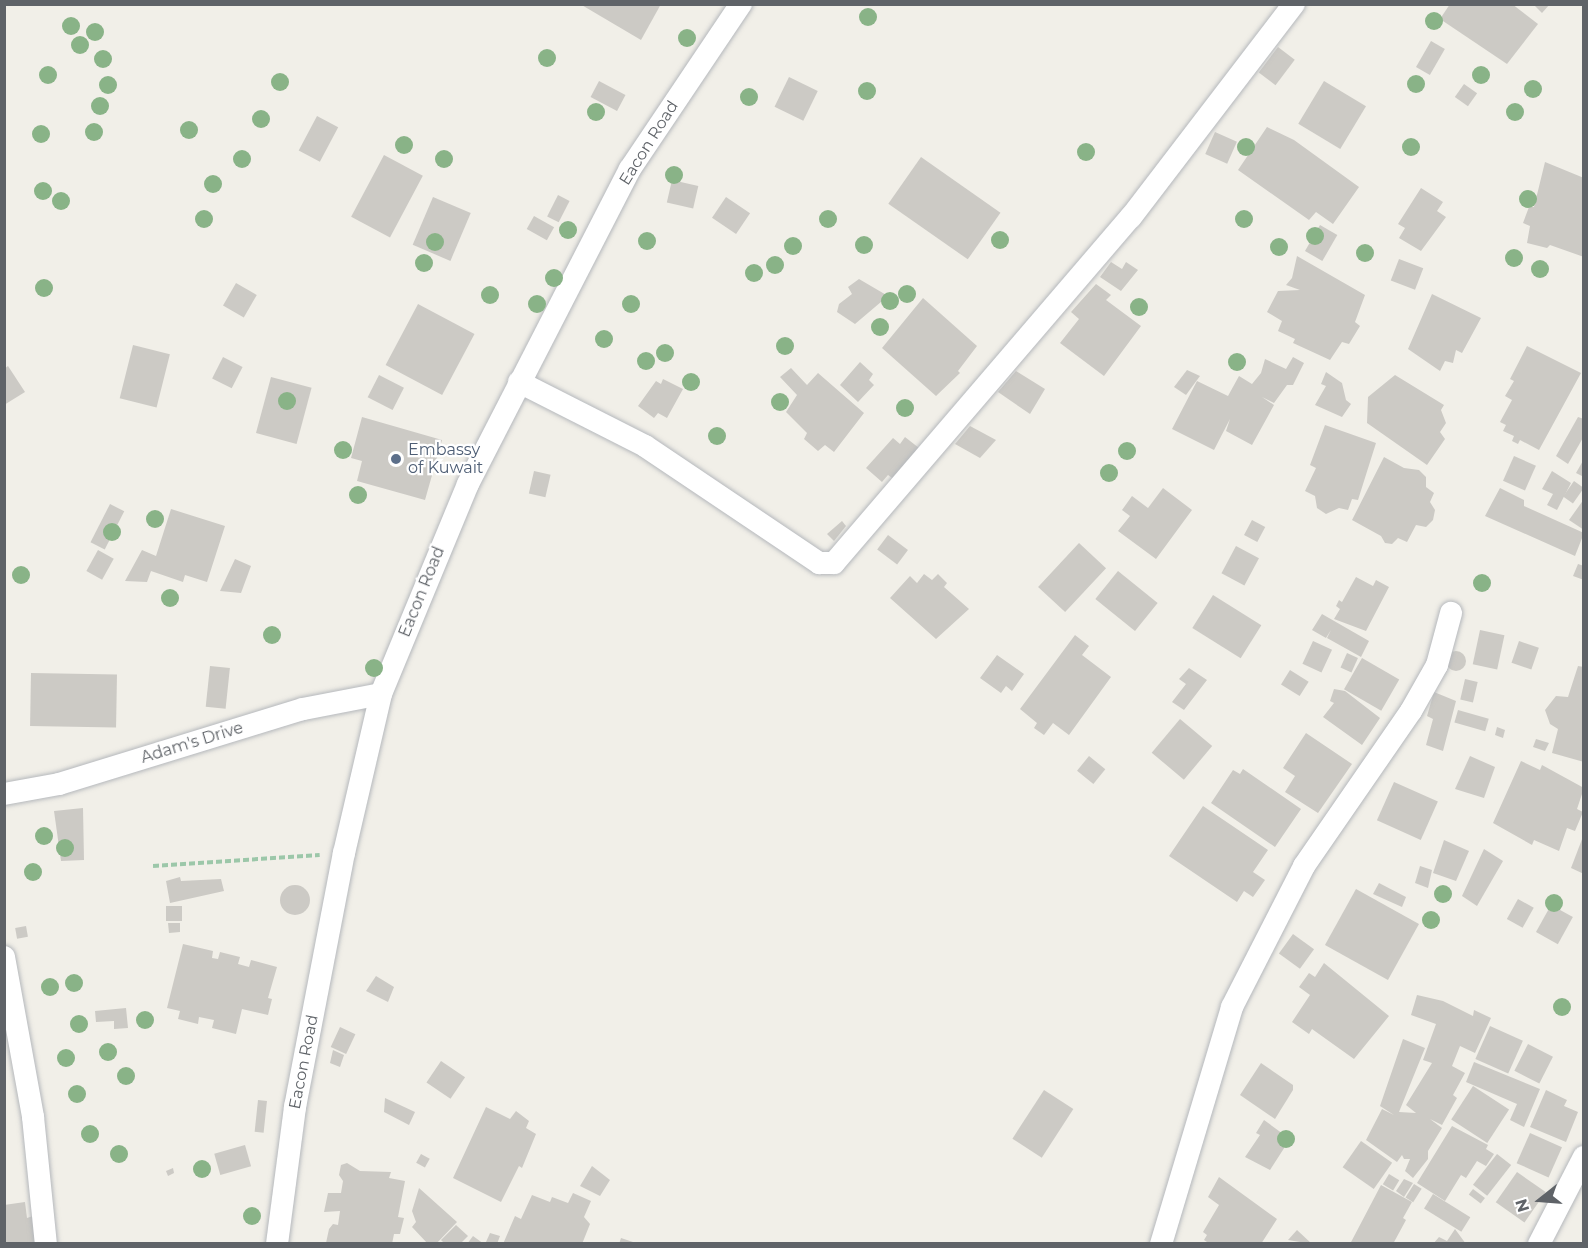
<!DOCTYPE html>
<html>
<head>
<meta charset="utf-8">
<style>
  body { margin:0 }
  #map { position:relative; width:1588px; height:1248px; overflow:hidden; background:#f1efe8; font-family:Montserrat,sans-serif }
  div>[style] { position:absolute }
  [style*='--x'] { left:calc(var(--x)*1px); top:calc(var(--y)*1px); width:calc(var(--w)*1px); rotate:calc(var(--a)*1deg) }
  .building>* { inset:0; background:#cccac5; transform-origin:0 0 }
  .round { border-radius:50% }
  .path>* { height:4px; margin-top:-2px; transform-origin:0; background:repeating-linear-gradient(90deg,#9cc7a9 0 6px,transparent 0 9px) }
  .roads { filter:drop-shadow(0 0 2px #b5b8bc) drop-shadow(0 0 2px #b5b8bc) }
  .minor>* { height:22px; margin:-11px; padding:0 11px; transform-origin:11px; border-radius:11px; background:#fff }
  .trees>* { width:18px; height:18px; margin:-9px; border-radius:50%; background:#89b387 }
  .dots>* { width:16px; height:16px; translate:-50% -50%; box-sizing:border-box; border:3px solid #fff; border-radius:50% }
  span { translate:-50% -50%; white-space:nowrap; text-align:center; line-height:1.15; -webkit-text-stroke:4.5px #fff; paint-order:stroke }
  .street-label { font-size:16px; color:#5f6368 }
  .service-label { font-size:16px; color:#4e5e75 }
  .left { translate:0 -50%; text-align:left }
  .frame { position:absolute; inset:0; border:6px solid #5f6368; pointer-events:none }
  .north { position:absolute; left:1510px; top:1170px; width:60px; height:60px; -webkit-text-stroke:4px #fff; paint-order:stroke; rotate:253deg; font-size:16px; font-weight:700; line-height:24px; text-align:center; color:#5f6368 }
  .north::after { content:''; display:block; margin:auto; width:21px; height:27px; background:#5f6368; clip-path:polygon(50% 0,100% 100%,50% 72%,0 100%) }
</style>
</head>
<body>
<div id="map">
  <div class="building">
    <div style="clip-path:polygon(580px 4px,661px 4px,641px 40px)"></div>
    <div style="clip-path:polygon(1450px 4px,1512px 4px,1538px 24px,1507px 64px,1440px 19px)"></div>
    <div style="clip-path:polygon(1533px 4px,1550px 4px,1542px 13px)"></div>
    <div style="left:1431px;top:41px;width:16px;height:30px;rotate:30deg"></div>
    <div style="left:1278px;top:47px;width:21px;height:32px;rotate:37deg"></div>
    <div style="left:789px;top:77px;width:32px;height:33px;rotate:26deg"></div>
    <div style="left:599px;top:81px;width:30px;height:18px;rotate:28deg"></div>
    <div style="left:1324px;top:81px;width:49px;height:50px;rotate:31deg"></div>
    <div style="left:1464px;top:84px;width:16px;height:16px;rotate:35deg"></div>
    <div style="left:317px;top:116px;width:24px;height:39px;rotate:28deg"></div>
    <div style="clip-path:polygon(1267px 127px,1294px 140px,1359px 187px,1333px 224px,1316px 212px,1309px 220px,1238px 170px)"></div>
    <div style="left:1215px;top:132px;width:24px;height:24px;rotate:24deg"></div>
    <div style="left:384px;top:155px;width:44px;height:70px;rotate:28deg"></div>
    <div style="left:921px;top:157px;width:97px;height:57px;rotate:35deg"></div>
    <div style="clip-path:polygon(1545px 162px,1584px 178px,1584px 257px,1550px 245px,1547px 248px,1527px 243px,1530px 226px,1523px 223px,1529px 207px,1534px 207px)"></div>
    <div style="left:672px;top:180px;width:27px;height:23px;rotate:13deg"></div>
    <div style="clip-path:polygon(1421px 188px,1443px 202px,1437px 211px,1446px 217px,1421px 251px,1399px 238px,1405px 228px,1398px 224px)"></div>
    <div style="left:558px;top:195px;width:13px;height:24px;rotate:27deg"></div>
    <div style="left:433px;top:197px;width:41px;height:52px;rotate:23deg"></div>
    <div style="left:726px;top:197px;width:29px;height:25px;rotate:34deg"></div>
    <div style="left:534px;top:216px;width:23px;height:15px;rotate:29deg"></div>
    <div style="left:1320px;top:225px;width:20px;height:30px;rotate:30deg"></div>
    <div style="clip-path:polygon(1297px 256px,1365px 295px,1355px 322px,1360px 326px,1349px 344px,1342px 342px,1330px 360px,1293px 343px,1295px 339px,1278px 331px,1282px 321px,1267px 312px,1278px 291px,1300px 290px,1286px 285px,1292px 278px)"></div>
    <div style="left:1399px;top:259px;width:26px;height:23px;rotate:21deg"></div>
    <div style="clip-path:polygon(1111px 262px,1122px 269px,1126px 262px,1138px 270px,1121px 291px,1100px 277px)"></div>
    <div style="clip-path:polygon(859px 279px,888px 296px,855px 324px,837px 312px,839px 304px,852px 294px,848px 287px)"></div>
    <div style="left:236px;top:283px;width:24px;height:26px;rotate:30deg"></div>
    <div style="clip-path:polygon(1096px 284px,1111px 295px,1106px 300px,1141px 326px,1104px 376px,1060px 343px,1079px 319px,1071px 312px)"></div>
    <div style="clip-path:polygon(1432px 294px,1481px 318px,1462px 353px,1456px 350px,1453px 363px,1445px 361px,1440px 371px,1408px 349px)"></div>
    <div style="clip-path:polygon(923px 298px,977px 346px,958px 371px,960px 373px,936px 396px,882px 348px)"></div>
    <div style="left:418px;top:304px;width:64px;height:69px;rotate:28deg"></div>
    <div style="left:133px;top:345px;width:38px;height:55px;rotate:14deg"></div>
    <div style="clip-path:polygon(1527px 346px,1581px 373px,1539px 450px,1520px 440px,1518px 444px,1512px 441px,1514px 436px,1503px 431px,1506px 425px,1500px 422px,1512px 400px,1505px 396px,1514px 381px,1510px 379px)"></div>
    <div style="left:223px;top:357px;width:22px;height:24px;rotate:27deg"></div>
    <div style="clip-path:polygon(1293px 357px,1304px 363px,1293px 385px,1287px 385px,1274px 403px,1262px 397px,1274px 405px,1252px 445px,1226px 431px,1230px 419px,1214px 450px,1172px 429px,1197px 381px,1228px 396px,1239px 376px,1252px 384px,1261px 373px,1265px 359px,1286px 369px)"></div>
    <div style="clip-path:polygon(860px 362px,873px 374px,869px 380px,874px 385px,858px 402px,840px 385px)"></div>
    <div style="clip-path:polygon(8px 366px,25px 392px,4px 405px,4px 369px)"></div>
    <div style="clip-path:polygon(791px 368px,807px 385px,818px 373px,864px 413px,834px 452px,825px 445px,818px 451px,804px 439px,807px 433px,786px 412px,797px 395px,780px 377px)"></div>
    <div style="clip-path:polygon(1187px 370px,1200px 376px,1186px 395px,1174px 387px)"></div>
    <div style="clip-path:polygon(1016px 371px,1045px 389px,1030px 414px,998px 392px)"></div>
    <div style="clip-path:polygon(1326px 372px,1342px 383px,1346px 400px,1351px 404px,1342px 417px,1315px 405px,1326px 386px,1321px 384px)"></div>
    <div style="left:379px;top:375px;width:28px;height:25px;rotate:27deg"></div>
    <div style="clip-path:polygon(1395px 375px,1444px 405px,1441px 410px,1446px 423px,1440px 432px,1445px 439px,1427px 465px,1367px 423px,1368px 397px)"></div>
    <div style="left:271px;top:377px;width:42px;height:58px;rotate:15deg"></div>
    <div style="clip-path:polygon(663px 379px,683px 389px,667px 418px,658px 413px,654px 418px,638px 406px,656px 381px,661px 384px)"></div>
    <div style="clip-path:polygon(362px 417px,442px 440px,425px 500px,357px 481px,362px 461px,351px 458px)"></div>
    <div style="clip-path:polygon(1578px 417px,1584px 419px,1584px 436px,1568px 464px,1556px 456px)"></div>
    <div style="clip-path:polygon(1325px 425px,1376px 443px,1358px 500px,1352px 499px,1348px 510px,1339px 508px,1326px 514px,1317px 508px,1315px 496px,1305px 491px,1316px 468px,1310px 465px)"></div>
    <div style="clip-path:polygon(970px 426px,996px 440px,980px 458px,955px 444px)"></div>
    <div style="clip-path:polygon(905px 437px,919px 448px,895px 480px,888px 475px,882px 482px,866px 468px,893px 438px,900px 444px)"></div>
    <div style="left:1514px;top:456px;width:24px;height:27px;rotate:24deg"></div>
    <div style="clip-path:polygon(1384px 457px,1404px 468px,1419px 470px,1426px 477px,1426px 487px,1434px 493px,1430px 502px,1435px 510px,1433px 520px,1426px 527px,1416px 525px,1407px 542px,1398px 538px,1392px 544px,1385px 543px,1381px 536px,1352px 520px)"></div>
    <div style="clip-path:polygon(1584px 459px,1584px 477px,1576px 473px)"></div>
    <div style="left:534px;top:471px;width:17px;height:23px;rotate:13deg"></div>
    <div style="clip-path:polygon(1552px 471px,1571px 483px,1557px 510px,1547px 505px,1553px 494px,1542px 489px)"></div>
    <div style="left:1574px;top:481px;width:12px;height:19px;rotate:35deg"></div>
    <div style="clip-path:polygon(1163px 488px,1192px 510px,1156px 559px,1118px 531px,1130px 516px,1122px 510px,1132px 496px,1148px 508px)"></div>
    <div style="clip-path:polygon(1500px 488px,1524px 500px,1524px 506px,1584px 533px,1575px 556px,1485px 516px)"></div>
    <div style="clip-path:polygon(1584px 499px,1584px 530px,1569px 520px)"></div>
    <div style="left:110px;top:504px;width:16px;height:43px;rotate:27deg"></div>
    <div style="clip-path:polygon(171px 509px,225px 526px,207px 582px,185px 575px,183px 582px,151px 571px,147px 582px,125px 581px,142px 550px,156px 556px)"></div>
    <div style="left:1252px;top:520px;width:15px;height:17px;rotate:28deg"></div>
    <div style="clip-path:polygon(842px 521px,846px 526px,834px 541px,827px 534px)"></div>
    <div style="left:888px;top:535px;width:25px;height:18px;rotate:37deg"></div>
    <div style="left:1079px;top:543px;width:37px;height:60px;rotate:43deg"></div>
    <div style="left:1236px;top:546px;width:26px;height:31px;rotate:28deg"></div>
    <div style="left:98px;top:550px;width:18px;height:24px;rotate:29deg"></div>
    <div style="clip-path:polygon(235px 559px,251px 566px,241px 593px,220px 591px)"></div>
    <div style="clip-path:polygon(1578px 564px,1584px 566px,1584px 580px,1573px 576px)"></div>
    <div style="left:1118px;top:571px;width:51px;height:36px;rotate:39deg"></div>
    <div style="clip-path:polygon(924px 574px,932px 580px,938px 574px,947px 583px,944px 587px,969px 609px,936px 639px,890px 598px,910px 576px,917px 583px)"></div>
    <div style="clip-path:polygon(1356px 577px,1373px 586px,1376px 580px,1389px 587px,1366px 631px,1334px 619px,1340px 609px,1336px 606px,1339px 600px,1342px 602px)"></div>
    <div style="left:1213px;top:595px;width:57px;height:39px;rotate:32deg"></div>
    <div style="clip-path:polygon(1322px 614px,1369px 641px,1361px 657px,1327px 638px,1331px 630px,1326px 638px,1312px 630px)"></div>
    <div style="left:1480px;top:630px;width:25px;height:35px;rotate:12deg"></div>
    <div style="clip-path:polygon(1075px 635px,1089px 646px,1082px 655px,1111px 677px,1069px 735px,1053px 723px,1044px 735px,1034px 728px,1037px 723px,1020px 709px)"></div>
    <div style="left:1313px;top:641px;width:21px;height:25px;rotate:25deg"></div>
    <div style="left:1519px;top:641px;width:21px;height:23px;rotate:19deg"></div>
    <div class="round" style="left:1446px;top:651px;width:20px;height:20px"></div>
    <div style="left:1347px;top:653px;width:12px;height:16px;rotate:24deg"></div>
    <div style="clip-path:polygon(997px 655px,1024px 674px,1012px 691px,1006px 686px,1001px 693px,980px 678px)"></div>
    <div style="left:1362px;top:658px;width:43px;height:36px;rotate:30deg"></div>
    <div style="left:210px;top:666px;width:20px;height:41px;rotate:6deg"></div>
    <div style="clip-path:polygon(1578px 666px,1584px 667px,1584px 762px,1552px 753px,1558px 729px,1550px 724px,1545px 710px,1556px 696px,1568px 697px)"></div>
    <div style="clip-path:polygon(1189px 668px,1207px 680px,1184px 710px,1172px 702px,1186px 684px,1179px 679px)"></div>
    <div style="left:1290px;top:670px;width:22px;height:17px;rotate:32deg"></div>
    <div style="left:31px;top:673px;width:86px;height:53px;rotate:1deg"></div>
    <div style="left:1465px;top:679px;width:13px;height:21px;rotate:13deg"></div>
    <div style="clip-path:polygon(1334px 689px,1345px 691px,1380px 718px,1362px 745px,1323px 717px,1334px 703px,1330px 701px)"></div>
    <div style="clip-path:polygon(1434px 692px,1456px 701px,1443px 751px,1426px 745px,1433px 719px,1427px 716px)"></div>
    <div style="left:1458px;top:710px;width:32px;height:13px;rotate:16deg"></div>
    <div style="left:1180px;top:719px;width:42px;height:44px;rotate:40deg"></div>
    <div style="clip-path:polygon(1497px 727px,1505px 730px,1503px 738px,1495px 735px)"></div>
    <div style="clip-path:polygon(1306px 733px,1352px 764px,1318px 813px,1285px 792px,1295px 776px,1283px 768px)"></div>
    <div style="clip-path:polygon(1536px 739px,1549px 743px,1545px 751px,1533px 747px)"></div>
    <div style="left:1089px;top:756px;width:21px;height:19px;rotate:39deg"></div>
    <div style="clip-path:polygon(1470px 756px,1495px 767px,1484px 798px,1455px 789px)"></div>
    <div style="clip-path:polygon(1521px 761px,1540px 770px,1542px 765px,1584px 788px,1577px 809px,1583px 812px,1575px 831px,1567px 828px,1559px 851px,1534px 840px,1532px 845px,1493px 823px)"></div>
    <div style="clip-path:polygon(1243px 769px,1301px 809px,1275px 847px,1211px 803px,1233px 770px,1240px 774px)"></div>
    <div style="left:1394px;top:782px;width:48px;height:42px;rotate:24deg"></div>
    <div style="clip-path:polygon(1203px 806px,1268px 850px,1253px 872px,1265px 880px,1253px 897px,1244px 891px,1237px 902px,1169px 856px)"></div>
    <div style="clip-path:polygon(83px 808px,84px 860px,61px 861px,54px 811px)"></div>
    <div style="clip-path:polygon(1584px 834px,1584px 874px,1571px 868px)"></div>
    <div style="clip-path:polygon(1444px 840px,1469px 851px,1456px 881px,1433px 873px)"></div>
    <div style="clip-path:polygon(1484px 849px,1503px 861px,1477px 906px,1462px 896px)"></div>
    <div style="clip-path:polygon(1420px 866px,1432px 870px,1428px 888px,1415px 883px)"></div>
    <div style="clip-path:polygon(180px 877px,181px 881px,221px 879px,224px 891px,170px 903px,166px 881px)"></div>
    <div style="clip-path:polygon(1379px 883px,1406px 897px,1402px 907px,1373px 894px)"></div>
    <div class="round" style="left:280px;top:885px;width:30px;height:30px"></div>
    <div style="left:1356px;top:889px;width:72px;height:64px;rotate:29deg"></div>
    <div style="left:1518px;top:899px;width:18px;height:23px;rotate:29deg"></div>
    <div style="left:1551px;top:905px;width:25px;height:31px;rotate:29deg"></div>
    <div style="left:166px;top:906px;width:16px;height:15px"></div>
    <div style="clip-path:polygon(168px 923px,180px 923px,180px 932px,169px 933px)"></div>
    <div style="left:26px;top:926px;width:11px;height:11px;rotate:80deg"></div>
    <div style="left:1293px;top:934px;width:26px;height:24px;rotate:36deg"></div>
    <div style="clip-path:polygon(183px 944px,213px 951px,212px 958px,218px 959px,220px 952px,240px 957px,238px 964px,249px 967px,251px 960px,277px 967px,268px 998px,272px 999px,268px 1015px,242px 1009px,236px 1034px,212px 1028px,214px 1020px,199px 1017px,198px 1024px,178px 1019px,180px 1011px,167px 1008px)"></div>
    <div style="clip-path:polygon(1324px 963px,1389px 1016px,1354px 1059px,1312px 1029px,1309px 1034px,1292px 1022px,1310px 995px,1299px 987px,1309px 973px,1315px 977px)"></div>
    <div style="clip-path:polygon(376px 976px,394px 987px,388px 1002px,366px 991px)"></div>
    <div style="clip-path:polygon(1417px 995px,1443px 1001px,1473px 1016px,1474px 1010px,1491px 1018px,1475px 1053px,1460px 1046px,1452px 1066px,1465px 1073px,1453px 1095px,1457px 1098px,1442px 1125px,1430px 1119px,1442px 1128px,1428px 1151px,1428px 1159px,1413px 1178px,1405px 1171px,1410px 1159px,1404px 1159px,1402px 1155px,1397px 1162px,1366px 1140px,1382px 1109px,1394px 1115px,1380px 1106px,1403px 1039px,1425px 1048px,1399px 1112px,1416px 1113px,1406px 1105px,1432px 1063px,1423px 1060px,1436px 1024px,1411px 1015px)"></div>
    <div style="clip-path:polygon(126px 1008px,128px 1028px,114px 1029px,114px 1021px,96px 1022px,95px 1011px)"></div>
    <div style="left:1490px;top:1026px;width:36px;height:36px;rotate:24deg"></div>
    <div style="left:340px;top:1027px;width:17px;height:22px;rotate:25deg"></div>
    <div style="left:1528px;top:1044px;width:28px;height:30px;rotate:27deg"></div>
    <div style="clip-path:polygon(333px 1050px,344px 1055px,340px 1067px,330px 1063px)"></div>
    <div style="left:441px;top:1061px;width:29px;height:26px;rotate:34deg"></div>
    <div style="clip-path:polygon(1474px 1062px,1540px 1089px,1524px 1127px,1510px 1120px,1517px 1104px,1466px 1082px)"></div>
    <div style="clip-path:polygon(1261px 1063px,1293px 1085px,1293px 1090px,1275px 1119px,1240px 1095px)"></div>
    <div style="left:1473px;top:1086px;width:43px;height:40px;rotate:33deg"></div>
    <div style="left:1044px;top:1090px;width:35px;height:58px;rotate:33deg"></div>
    <div style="clip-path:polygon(1546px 1090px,1567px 1100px,1564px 1106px,1578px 1112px,1566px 1142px,1530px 1127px)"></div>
    <div style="clip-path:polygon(385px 1098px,415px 1112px,409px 1125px,384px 1112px)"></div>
    <div style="left:258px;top:1100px;width:9px;height:32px;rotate:6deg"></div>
    <div style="clip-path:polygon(486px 1107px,510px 1119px,516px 1111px,529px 1121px,526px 1128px,536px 1134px,522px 1168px,519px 1166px,501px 1202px,453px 1178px)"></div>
    <div style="clip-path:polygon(1264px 1120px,1290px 1139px,1270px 1170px,1245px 1157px,1260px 1135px,1256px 1133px)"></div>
    <div style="clip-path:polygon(1452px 1126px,1488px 1145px,1486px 1149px,1494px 1154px,1486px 1166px,1477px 1161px,1466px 1178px,1461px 1175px,1445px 1201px,1417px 1183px)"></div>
    <div style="left:1530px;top:1133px;width:35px;height:33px;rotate:24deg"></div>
    <div style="left:1361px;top:1141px;width:38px;height:32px;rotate:35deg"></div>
    <div style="left:245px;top:1145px;width:22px;height:32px;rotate:74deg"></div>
    <div style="left:421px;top:1154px;width:10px;height:10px;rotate:29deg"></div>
    <div style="left:1497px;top:1154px;width:18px;height:39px;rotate:38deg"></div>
    <div style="clip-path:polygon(347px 1163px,360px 1171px,391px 1172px,389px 1178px,405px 1181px,398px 1217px,404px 1218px,400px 1234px,394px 1234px,392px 1244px,326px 1243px,329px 1229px,333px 1224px,338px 1225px,340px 1211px,324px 1212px,328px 1193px,341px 1193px,343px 1181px,339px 1175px,341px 1165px)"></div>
    <div style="clip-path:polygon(592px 1166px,610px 1180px,600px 1196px,580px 1186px)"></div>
    <div style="clip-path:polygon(173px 1168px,174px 1173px,168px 1176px,166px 1171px)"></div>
    <div style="left:1517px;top:1172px;width:35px;height:37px;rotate:35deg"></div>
    <div style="left:1389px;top:1174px;width:12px;height:12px;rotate:31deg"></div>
    <div style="clip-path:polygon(1219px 1177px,1277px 1219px,1261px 1244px,1210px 1244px,1204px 1240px,1207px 1235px,1203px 1232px,1219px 1205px,1208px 1197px)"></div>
    <div style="clip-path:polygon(1404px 1179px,1413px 1183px,1404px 1197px,1396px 1191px)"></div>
    <div style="left:1414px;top:1184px;width:9px;height:16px;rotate:32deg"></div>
    <div style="clip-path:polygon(1381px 1185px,1412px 1202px,1403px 1218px,1406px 1220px,1393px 1244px,1350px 1244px)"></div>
    <div style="clip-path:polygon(419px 1188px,457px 1222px,436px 1244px,428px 1244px,412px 1227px,416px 1222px,412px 1211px)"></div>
    <div style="left:1473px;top:1189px;width:15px;height:7px;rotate:37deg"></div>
    <div style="clip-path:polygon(573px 1193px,591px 1201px,584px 1217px,590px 1224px,582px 1244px,503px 1244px,515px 1216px,521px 1219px,532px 1195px,550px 1202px,552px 1197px,568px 1203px)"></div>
    <div style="left:1433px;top:1194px;width:44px;height:17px;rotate:32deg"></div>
    <div style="clip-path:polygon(25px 1202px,27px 1218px,33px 1216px,37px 1244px,4px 1244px,4px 1205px)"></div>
    <div style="clip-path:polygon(456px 1225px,468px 1236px,460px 1244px,445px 1244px,441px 1240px)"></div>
    <div style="clip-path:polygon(1455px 1229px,1466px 1244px,1433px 1244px,1439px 1237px,1447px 1241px)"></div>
    <div style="clip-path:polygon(1297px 1230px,1312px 1244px,1288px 1240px)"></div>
    <div style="clip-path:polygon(490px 1233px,500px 1236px,497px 1244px,486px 1242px)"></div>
    <div style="clip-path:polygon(473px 1236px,484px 1244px,467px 1244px)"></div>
    <div style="clip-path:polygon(621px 1238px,636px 1243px,636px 1244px,619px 1244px)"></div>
  </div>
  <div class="path">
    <div style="--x:153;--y:866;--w:167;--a:-3.8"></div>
  </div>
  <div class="roads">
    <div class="minor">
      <div style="--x:519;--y:382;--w:141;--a:26.9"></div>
      <div style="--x:645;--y:446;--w:210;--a:33.9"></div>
      <div style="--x:819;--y:563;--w:15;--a:0"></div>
      <div style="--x:834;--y:563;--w:456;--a:-49.4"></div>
      <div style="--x:1131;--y:217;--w:268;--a:-52.6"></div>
      <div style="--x:4;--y:794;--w:56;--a:-10.3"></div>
      <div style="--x:59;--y:784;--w:255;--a:-17.1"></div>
      <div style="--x:303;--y:709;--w:79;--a:-10.9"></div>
      <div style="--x:4;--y:957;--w:163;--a:79.7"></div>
      <div style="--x:33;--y:1117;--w:128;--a:84.2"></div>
      <div style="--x:277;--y:1244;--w:138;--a:-82.5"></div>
      <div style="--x:295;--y:1107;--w:259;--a:-79.1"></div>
      <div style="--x:344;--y:853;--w:163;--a:-76.9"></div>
      <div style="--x:381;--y:694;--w:227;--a:-67.5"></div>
      <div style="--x:468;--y:484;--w:354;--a:-62.8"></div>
      <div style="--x:630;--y:169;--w:199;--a:-56.1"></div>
      <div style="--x:1161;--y:1244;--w:247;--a:-73.3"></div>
      <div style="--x:1232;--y:1007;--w:158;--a:-62.9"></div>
      <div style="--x:1304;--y:866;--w:188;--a:-55.4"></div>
      <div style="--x:1411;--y:711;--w:53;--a:-60.5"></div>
      <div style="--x:1437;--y:665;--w:54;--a:-74.9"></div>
      <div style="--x:1539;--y:1244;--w:98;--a:-62.7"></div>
    </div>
  </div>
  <div class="trees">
    <div style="left:868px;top:17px"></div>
    <div style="left:1434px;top:21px"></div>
    <div style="left:71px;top:26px"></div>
    <div style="left:95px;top:32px"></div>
    <div style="left:687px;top:38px"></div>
    <div style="left:80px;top:45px"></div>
    <div style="left:547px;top:58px"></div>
    <div style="left:103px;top:59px"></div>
    <div style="left:48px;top:75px"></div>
    <div style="left:1481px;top:75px"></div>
    <div style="left:280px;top:82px"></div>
    <div style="left:1416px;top:84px"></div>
    <div style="left:108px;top:85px"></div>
    <div style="left:1533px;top:89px"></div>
    <div style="left:867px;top:91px"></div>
    <div style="left:749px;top:97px"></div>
    <div style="left:100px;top:106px"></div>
    <div style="left:596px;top:112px"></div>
    <div style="left:1515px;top:112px"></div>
    <div style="left:261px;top:119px"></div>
    <div style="left:189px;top:130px"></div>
    <div style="left:94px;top:132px"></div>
    <div style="left:41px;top:134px"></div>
    <div style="left:404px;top:145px"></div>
    <div style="left:1246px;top:147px"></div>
    <div style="left:1411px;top:147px"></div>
    <div style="left:1086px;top:152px"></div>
    <div style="left:242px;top:159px"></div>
    <div style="left:444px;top:159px"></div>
    <div style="left:674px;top:175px"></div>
    <div style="left:213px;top:184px"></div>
    <div style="left:43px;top:191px"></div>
    <div style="left:1528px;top:199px"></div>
    <div style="left:61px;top:201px"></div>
    <div style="left:204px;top:219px"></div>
    <div style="left:828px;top:219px"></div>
    <div style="left:1244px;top:219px"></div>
    <div style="left:568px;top:230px"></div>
    <div style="left:1315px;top:236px"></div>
    <div style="left:1000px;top:240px"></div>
    <div style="left:647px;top:241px"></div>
    <div style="left:435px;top:242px"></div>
    <div style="left:864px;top:245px"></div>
    <div style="left:793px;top:246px"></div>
    <div style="left:1279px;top:247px"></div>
    <div style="left:1365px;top:253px"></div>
    <div style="left:1514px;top:258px"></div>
    <div style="left:424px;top:263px"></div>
    <div style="left:775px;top:265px"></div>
    <div style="left:1540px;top:269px"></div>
    <div style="left:754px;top:273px"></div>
    <div style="left:554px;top:278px"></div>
    <div style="left:44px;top:288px"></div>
    <div style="left:907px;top:294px"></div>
    <div style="left:490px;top:295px"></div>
    <div style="left:890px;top:301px"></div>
    <div style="left:537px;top:304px"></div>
    <div style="left:631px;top:304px"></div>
    <div style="left:1139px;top:307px"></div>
    <div style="left:880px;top:327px"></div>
    <div style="left:604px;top:339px"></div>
    <div style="left:785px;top:346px"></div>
    <div style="left:665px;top:353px"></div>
    <div style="left:646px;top:361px"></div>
    <div style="left:1237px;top:362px"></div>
    <div style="left:691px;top:382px"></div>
    <div style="left:287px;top:401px"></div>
    <div style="left:780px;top:402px"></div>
    <div style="left:905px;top:408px"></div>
    <div style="left:717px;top:436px"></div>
    <div style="left:343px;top:450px"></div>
    <div style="left:1127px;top:451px"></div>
    <div style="left:1109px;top:473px"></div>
    <div style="left:358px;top:495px"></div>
    <div style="left:155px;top:519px"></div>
    <div style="left:112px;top:532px"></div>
    <div style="left:21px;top:575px"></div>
    <div style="left:1482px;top:583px"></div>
    <div style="left:170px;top:598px"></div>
    <div style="left:272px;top:635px"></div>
    <div style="left:374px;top:668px"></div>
    <div style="left:44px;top:836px"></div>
    <div style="left:65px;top:848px"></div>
    <div style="left:33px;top:872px"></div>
    <div style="left:1443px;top:894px"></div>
    <div style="left:1554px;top:903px"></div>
    <div style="left:1431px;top:920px"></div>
    <div style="left:74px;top:983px"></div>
    <div style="left:50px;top:987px"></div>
    <div style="left:1562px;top:1007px"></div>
    <div style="left:145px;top:1020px"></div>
    <div style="left:79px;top:1024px"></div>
    <div style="left:108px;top:1052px"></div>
    <div style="left:66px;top:1058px"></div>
    <div style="left:126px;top:1076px"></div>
    <div style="left:77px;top:1094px"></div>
    <div style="left:90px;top:1134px"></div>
    <div style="left:1286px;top:1139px"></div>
    <div style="left:119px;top:1154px"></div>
    <div style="left:202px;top:1169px"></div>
    <div style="left:252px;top:1216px"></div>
  </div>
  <div class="dots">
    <div style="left:396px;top:459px;background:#5c6f8a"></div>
  </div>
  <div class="street-label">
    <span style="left:649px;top:143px;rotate:-58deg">Eacon Road</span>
    <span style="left:422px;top:592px;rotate:-68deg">Eacon Road</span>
    <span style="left:192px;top:743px;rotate:-17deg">Adam's Drive</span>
    <span style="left:304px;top:1062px;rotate:-79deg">Eacon Road</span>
  </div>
  <div class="service-label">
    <span class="left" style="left:408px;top:459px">Embassy<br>of Kuwait</span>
  </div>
  <div class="frame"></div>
  <div class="north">N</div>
</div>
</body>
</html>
